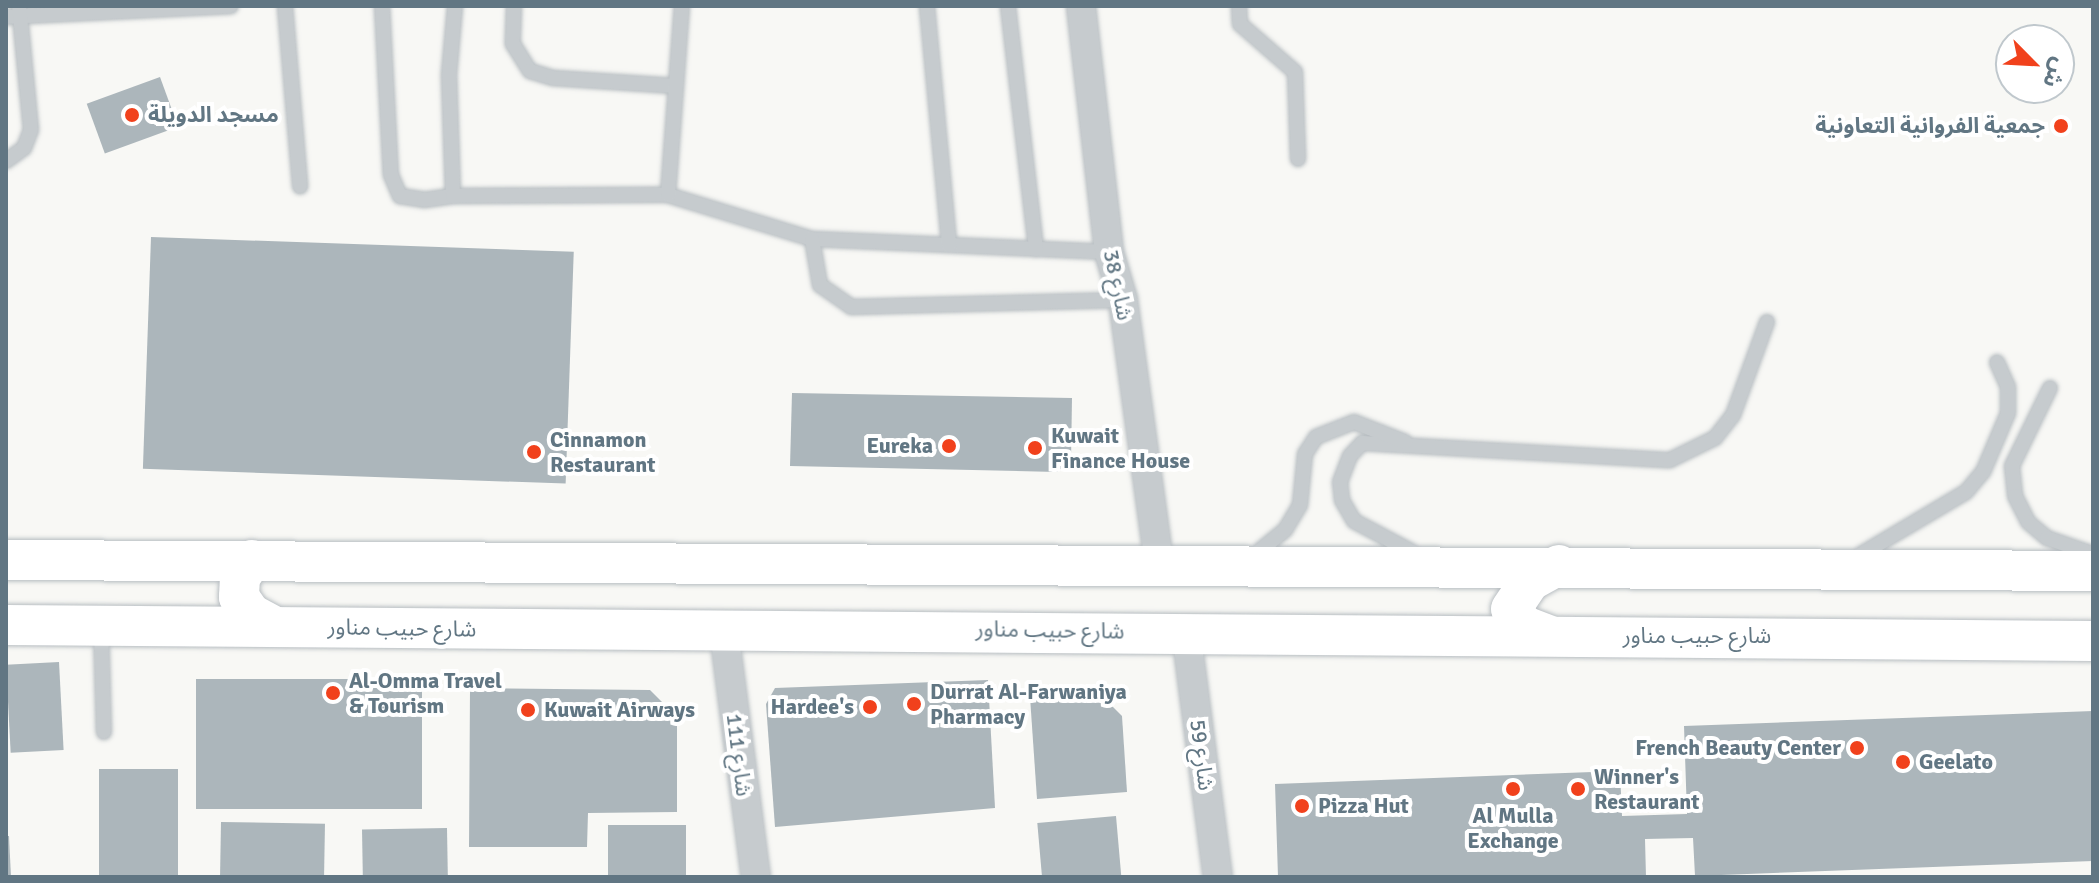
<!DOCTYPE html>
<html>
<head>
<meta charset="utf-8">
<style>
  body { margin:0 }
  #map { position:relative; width:2099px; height:883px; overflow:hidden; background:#f8f8f5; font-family:Signika,"Noto Sans Arabic",sans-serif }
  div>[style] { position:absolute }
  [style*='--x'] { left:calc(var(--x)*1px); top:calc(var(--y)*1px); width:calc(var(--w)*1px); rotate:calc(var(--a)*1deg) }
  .building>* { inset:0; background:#acb6bb; transform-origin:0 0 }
  .roads { filter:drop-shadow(0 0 2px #b8bec2) drop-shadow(0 0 2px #b8bec2) }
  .lane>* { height:14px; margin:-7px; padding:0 7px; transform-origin:7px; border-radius:7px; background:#c6cbce }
  .street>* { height:28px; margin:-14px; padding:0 14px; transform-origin:14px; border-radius:14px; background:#c6cbce }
  .secondary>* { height:40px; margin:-20px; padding:0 20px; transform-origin:20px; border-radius:20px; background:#fff }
  .dots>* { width:22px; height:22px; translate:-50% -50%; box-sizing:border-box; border:4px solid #fff; border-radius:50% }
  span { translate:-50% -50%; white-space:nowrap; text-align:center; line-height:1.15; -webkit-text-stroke:8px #fff; paint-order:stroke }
  .poi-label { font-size:22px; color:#617683; font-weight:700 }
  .left { translate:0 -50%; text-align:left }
  .right { translate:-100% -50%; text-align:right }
  .street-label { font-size:22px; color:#617683 }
  .frame { position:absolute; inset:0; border:8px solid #617683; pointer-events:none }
  .north { position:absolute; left:1995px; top:24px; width:80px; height:80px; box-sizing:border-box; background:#fff; border:2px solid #c0c8cd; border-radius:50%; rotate:114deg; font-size:22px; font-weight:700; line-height:32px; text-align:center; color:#617683 }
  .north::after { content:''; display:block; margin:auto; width:28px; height:36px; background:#f1411c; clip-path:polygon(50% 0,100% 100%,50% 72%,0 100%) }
</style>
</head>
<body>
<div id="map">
  <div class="building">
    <div style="left:160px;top:77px;width:53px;height:78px;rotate:70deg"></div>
    <div style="left:151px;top:237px;width:423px;height:232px;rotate:2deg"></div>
    <div style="clip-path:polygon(792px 393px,1072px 398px,1071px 460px,1057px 472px,790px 466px)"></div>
    <div style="left:59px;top:662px;width:88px;height:53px;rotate:87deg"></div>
    <div style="left:196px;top:679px;width:226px;height:130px"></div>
    <div style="clip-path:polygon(988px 680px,995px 808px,775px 827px,766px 704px,775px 688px)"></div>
    <div style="clip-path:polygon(470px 688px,650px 690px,677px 717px,677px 812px,588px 813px,587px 847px,469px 847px)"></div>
    <div style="clip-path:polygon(1098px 692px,1122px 716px,1127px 792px,1037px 799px,1030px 697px)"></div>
    <div style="clip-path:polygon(2093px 711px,2093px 861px,1695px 876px,1693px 838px,1645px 839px,1646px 877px,1278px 877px,1275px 784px,1620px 771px,1622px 816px,1687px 814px,1684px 726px)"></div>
    <div style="left:178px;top:769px;width:108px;height:79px;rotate:90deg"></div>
    <div style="left:1116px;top:816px;width:61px;height:79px;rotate:85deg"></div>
    <div style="left:221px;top:822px;width:104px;height:55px;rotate:1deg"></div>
    <div style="left:608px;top:825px;width:78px;height:52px"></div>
    <div style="left:447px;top:828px;width:49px;height:85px;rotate:89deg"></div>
    <div style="clip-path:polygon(6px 836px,9px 836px,11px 877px,6px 877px)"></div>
  </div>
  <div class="roads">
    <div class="lane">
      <div style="--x:285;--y:6;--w:181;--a:85.2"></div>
      <div style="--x:382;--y:6;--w:169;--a:87"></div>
      <div style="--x:391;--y:175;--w:23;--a:67"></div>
      <div style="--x:400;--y:196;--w:24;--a:9"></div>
      <div style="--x:424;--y:200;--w:29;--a:-8"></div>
      <div style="--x:455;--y:6;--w:69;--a:95"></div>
      <div style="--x:449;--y:75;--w:121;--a:88.1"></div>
      <div style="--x:453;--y:196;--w:215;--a:-0.3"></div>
      <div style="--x:668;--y:195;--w:151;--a:17"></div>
      <div style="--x:812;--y:239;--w:297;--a:2.5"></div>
      <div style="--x:514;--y:6;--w:38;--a:92"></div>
      <div style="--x:513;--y:44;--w:32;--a:58"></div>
      <div style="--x:530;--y:71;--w:24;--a:17"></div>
      <div style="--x:553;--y:78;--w:123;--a:3.7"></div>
      <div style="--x:927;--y:6;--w:240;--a:84.7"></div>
      <div style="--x:1008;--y:6;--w:245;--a:83.4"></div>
      <div style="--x:1239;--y:6;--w:18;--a:87"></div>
      <div style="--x:1240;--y:24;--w:73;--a:41.1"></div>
      <div style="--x:1295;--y:72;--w:87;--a:88"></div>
      <div style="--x:6;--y:17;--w:225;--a:-2.8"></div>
      <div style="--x:6;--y:161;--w:22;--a:-36"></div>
      <div style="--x:24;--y:148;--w:19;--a:-69"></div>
      <div style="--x:31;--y:130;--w:125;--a:-95.5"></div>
      <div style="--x:668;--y:195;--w:190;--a:-85.8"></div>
      <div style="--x:812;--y:239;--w:47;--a:80.1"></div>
      <div style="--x:820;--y:285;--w:38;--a:35"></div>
      <div style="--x:851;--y:307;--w:272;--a:-1.5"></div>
      <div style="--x:2050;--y:388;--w:87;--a:116"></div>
      <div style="--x:2012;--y:466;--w:30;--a:84"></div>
      <div style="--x:2015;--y:496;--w:29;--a:63"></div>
      <div style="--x:2028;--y:522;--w:25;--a:40"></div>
      <div style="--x:2047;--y:538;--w:49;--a:19.2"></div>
      <div style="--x:1418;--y:555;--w:72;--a:-152"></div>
      <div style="--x:1354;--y:521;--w:24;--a:-120"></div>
      <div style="--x:1342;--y:500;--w:18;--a:-96"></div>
      <div style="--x:1340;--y:482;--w:28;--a:-69"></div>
      <div style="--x:1350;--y:456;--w:18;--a:-47"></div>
      <div style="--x:1362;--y:443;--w:308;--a:3.2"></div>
      <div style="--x:1670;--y:460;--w:50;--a:-26.1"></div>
      <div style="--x:1715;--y:438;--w:29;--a:-52"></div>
      <div style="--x:1733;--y:415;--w:99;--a:-69.9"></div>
      <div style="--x:1252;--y:557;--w:43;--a:-39.3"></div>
      <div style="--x:1285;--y:530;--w:29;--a:-59"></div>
      <div style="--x:1300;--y:505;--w:51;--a:-84.4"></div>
      <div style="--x:1305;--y:454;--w:20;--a:-57"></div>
      <div style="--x:1316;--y:437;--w:41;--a:-21.5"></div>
      <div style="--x:1354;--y:422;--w:55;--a:21.4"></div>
      <div style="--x:1853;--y:559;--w:131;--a:-30.7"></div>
      <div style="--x:1966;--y:492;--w:26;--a:-50"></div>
      <div style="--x:1983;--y:472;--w:64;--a:-67"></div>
      <div style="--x:2008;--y:413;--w:26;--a:-90"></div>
      <div style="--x:2008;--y:387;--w:27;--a:-114"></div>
      <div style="--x:101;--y:627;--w:105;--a:88.4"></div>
    </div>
    <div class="street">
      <div style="--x:1081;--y:6;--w:248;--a:83.5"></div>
      <div style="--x:1109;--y:252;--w:50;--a:73.7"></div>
      <div style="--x:1123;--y:300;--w:266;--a:82.2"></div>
      <div style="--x:724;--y:632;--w:247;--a:82.6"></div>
      <div style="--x:1186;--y:632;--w:247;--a:82.6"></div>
    </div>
    <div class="secondary">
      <div style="--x:6;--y:560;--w:2087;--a:0.3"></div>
      <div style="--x:252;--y:560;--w:21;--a:125"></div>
      <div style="--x:240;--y:577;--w:20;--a:93"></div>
      <div style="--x:239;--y:597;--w:21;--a:55"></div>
      <div style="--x:251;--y:614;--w:27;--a:28"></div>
      <div style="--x:6;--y:625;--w:2087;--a:0.44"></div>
      <div style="--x:1548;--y:635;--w:26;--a:-159"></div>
      <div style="--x:1524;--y:626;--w:21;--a:-127"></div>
      <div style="--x:1511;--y:609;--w:34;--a:-56"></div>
      <div style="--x:1530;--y:581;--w:33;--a:-29"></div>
    </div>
  </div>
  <div class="dots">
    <div style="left:132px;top:115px;background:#f1411c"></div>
    <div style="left:2061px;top:126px;background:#f1411c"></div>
    <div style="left:949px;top:446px;background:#f1411c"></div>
    <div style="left:1035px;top:448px;background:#f1411c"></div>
    <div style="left:534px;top:452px;background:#f1411c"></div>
    <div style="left:333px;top:693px;background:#f1411c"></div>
    <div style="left:914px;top:704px;background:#f1411c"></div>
    <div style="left:870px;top:707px;background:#f1411c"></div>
    <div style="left:528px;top:710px;background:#f1411c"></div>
    <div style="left:1857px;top:748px;background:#f1411c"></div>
    <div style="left:1903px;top:762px;background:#f1411c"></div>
    <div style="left:1513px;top:789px;background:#f1411c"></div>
    <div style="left:1578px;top:789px;background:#f1411c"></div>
    <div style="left:1302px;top:806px;background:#f1411c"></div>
  </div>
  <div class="poi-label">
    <span class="left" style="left:148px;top:115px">مسجد الدويلة</span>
    <span class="right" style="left:2045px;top:126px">جمعية الفروانية التعاونية</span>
    <span class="left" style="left:1051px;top:448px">Kuwait<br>Finance House</span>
    <span class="left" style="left:550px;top:452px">Cinnamon<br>Restaurant</span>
    <span class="right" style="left:933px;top:446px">Eureka</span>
    <span class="left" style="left:349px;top:693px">Al-Omma Travel<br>&amp; Tourism</span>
    <span class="left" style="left:930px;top:704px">Durrat Al-Farwaniya<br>Pharmacy</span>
    <span class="right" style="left:854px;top:707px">Hardee's</span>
    <span class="left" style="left:544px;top:710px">Kuwait Airways</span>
    <span class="right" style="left:1841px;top:748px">French Beauty Center</span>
    <span class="left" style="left:1919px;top:762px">Geelato</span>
    <span class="left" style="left:1594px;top:789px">Winner's<br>Restaurant</span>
    <span class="left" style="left:1318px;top:806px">Pizza Hut</span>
    <span style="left:1513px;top:828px">Al Mulla<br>Exchange</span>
  </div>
  <div class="street-label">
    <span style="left:1118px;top:285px;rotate:78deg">شارع 38</span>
    <span style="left:402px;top:628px;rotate:1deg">شارع حبيب مناور</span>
    <span style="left:1050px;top:630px;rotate:1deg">شارع حبيب مناور</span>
    <span style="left:1697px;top:636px">شارع حبيب مناور</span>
    <span style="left:739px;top:755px;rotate:83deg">شارع 111</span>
    <span style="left:1202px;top:755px;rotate:83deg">شارع 59</span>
  </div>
  <div class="frame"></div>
  <div class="north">ش</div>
</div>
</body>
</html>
